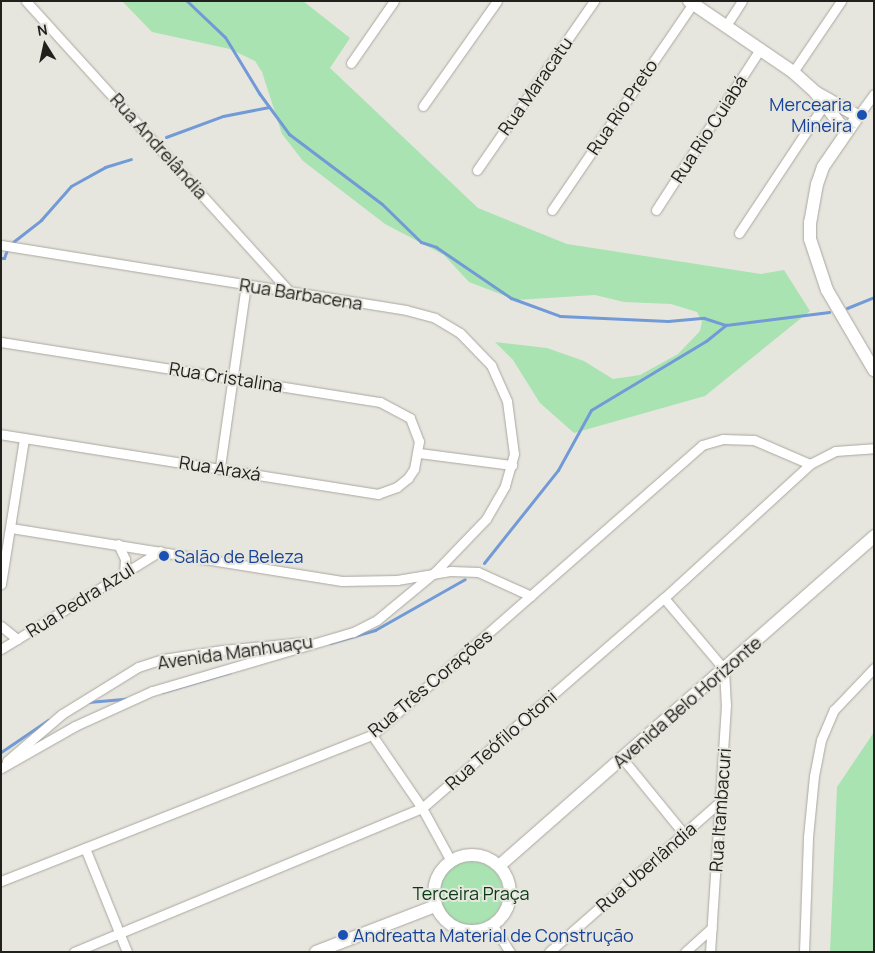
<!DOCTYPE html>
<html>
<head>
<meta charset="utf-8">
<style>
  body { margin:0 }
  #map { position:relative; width:875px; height:953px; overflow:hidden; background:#e7e6de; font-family:Manrope,sans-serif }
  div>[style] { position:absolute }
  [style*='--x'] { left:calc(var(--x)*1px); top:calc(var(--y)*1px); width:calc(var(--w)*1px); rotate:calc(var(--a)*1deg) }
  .green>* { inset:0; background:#a9e3b2 }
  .round { border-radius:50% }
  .stream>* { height:3px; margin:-1.5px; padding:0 1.5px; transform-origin:1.5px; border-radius:1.5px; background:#719ad6 }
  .roads { filter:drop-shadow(0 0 1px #a9a7a0) drop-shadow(0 0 1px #a9a7a0) }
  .street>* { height:9px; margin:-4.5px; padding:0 4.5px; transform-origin:4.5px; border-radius:4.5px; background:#fff }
  .secondary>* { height:12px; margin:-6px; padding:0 6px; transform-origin:6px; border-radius:6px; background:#fff }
  .secondary>.ring { margin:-6px; padding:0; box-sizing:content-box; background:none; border:12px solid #fff; border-radius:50% }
  .dots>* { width:14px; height:14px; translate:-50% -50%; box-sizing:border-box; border:2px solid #e7e6de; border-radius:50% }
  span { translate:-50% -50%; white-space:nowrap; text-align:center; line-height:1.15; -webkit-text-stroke:4px #e7e6de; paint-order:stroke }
  .street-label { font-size:18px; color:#20201d }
  .transit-label { font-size:18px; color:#164399 }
  .right { translate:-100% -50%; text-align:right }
  .left { translate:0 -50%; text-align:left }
  .park-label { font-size:18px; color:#093a18 }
  .frame { position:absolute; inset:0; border:2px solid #20201d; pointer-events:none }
  .north { position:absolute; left:20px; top:20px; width:50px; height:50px; -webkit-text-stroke:4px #e7e6de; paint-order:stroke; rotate:350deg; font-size:14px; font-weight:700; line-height:20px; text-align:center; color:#20201d }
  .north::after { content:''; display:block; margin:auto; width:18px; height:22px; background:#20201d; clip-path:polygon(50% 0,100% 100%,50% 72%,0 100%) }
</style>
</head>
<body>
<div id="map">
  <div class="green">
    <div style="clip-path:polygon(122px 1px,303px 1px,350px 38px,330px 68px,478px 208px,567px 244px,761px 274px,784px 270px,810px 311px,705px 396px,574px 433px,540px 403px,513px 360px,495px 342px,547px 348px,584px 361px,613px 379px,640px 375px,678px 354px,700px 331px,702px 322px,697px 312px,671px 304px,624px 302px,595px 295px,516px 300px,469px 282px,444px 255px,385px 224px,303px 161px,282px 134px,262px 72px,255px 61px,230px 49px,152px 32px)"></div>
    <div style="clip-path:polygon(874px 732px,874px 952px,830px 952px,837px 787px)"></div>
    <div class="round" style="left:439px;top:861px;width:64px;height:64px"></div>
  </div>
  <div class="stream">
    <div style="--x:187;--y:1;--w:52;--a:43.5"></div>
    <div style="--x:225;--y:37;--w:66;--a:58.7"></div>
    <div style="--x:259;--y:93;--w:51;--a:53.8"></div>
    <div style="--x:289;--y:134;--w:116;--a:37"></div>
    <div style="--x:382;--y:204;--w:54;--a:44.3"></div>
    <div style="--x:421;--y:242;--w:16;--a:18"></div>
    <div style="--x:436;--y:247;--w:91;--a:34.2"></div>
    <div style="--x:511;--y:298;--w:52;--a:20.2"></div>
    <div style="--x:560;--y:316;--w:108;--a:2.7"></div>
    <div style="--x:668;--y:321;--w:36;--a:-5"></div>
    <div style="--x:704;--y:318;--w:23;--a:18"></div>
    <div style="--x:726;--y:325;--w:104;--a:-7.2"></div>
    <div style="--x:166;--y:137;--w:61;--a:-20.2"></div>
    <div style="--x:223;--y:116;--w:47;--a:-11.1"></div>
    <div style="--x:13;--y:242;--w:36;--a:-38"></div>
    <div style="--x:41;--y:220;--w:45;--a:-48.6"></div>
    <div style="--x:71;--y:186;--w:39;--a:-29"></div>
    <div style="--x:105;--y:167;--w:27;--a:-17"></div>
    <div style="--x:1;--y:258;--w:3;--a:0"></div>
    <div style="--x:4;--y:258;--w:12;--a:-70"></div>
    <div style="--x:847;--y:308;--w:29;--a:-22"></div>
    <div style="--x:484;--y:563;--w:119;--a:-51.5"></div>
    <div style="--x:558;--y:470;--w:68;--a:-61.2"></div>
    <div style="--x:591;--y:410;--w:134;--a:-31"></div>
    <div style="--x:706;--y:341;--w:26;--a:-39"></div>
    <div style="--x:330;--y:643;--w:47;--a:-16.1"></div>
    <div style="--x:375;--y:630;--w:103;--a:-29.5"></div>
    <div style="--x:162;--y:692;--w:71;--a:-16.4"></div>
    <div style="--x:88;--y:702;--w:38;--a:-5"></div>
    <div style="--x:1;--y:752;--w:57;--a:-34.2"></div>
  </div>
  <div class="roads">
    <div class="street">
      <div style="--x:26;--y:1;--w:393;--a:47.8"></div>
      <div style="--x:727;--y:24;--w:27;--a:-57"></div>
      <div style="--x:351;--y:63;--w:75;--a:-55.3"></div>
      <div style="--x:793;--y:72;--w:86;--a:-55.9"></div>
      <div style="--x:423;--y:106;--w:128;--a:-54.8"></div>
      <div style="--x:858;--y:116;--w:27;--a:-54"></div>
      <div style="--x:477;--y:170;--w:206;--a:-55.3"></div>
      <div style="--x:552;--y:210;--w:250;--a:-55.7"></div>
      <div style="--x:656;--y:210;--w:193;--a:-57.1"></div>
      <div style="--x:739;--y:233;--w:159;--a:-56.5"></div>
      <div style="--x:1;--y:245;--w:410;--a:9.1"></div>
      <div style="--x:406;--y:310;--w:30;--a:15"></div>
      <div style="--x:435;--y:318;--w:29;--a:31"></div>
      <div style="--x:460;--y:333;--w:45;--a:45.9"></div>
      <div style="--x:491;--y:365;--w:39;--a:66"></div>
      <div style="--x:507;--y:401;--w:53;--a:82.5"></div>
      <div style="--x:514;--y:454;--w:33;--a:106"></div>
      <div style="--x:505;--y:486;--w:38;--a:120"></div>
      <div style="--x:486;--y:519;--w:74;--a:133.9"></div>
      <div style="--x:435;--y:572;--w:75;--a:140.4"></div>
      <div style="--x:377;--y:620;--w:27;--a:153"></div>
      <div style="--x:353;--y:632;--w:209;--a:163.6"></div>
      <div style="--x:152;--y:691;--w:85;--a:155.6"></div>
      <div style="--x:75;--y:726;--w:85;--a:150.4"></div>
      <div style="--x:1;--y:342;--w:384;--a:9"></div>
      <div style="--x:380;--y:402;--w:34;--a:28"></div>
      <div style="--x:410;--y:418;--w:25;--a:69"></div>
      <div style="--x:419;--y:441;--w:28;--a:100"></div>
      <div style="--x:414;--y:469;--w:11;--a:124"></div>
      <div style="--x:408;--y:478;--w:14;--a:141"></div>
      <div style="--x:397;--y:487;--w:20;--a:160"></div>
      <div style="--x:378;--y:494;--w:382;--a:-171"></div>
      <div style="--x:419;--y:453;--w:94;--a:7.4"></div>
      <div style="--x:220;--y:467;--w:184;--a:-81.9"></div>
      <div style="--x:11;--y:528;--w:335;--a:9.1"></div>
      <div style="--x:342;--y:581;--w:55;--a:-1"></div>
      <div style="--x:397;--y:580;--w:55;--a:-9.5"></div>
      <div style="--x:451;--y:571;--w:27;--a:2"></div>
      <div style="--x:478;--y:572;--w:58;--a:24.4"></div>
      <div style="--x:118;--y:544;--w:17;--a:65"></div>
      <div style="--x:125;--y:559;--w:14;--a:94"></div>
      <div style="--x:1;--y:584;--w:148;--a:-81"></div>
      <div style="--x:664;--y:598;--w:93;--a:49.8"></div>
      <div style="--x:724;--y:669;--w:36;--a:87"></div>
      <div style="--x:726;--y:705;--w:248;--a:93.7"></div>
      <div style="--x:1;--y:626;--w:21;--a:39"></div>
      <div style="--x:1;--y:649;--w:187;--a:-31.6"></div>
      <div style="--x:372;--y:735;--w:88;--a:55.6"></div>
      <div style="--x:422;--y:808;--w:60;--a:61.3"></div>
      <div style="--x:622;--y:758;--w:98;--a:50.8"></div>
      <div style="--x:7;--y:761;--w:72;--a:-40.5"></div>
      <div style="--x:62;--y:714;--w:89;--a:-31.7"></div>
      <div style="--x:138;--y:667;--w:26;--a:-18"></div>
      <div style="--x:163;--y:659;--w:60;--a:-8.7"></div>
      <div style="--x:222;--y:650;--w:81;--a:-5.6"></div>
      <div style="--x:85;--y:848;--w:112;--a:68"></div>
      <div style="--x:1;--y:881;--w:399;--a:-21.5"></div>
      <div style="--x:372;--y:735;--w:439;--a:-41.3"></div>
      <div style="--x:702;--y:445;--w:22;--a:-16"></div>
      <div style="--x:723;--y:439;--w:31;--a:2"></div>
      <div style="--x:754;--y:440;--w:61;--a:23.2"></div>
      <div style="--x:493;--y:926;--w:31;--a:57"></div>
      <div style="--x:74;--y:952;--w:377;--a:-22.5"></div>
      <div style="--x:422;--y:808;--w:320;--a:-41"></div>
      <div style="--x:664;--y:598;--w:198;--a:-42.5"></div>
      <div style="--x:810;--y:464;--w:28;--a:-27"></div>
      <div style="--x:835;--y:451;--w:39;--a:-4"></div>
      <div style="--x:549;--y:952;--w:227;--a:-41.3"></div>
      <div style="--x:685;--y:952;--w:36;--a:-42"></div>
      <div style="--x:804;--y:952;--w:115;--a:-88"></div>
      <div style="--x:808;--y:837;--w:61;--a:-84.4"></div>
      <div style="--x:814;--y:776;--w:37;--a:-79"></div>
      <div style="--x:821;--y:740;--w:33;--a:-67"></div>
      <div style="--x:834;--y:710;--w:58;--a:-46.4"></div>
    </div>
    <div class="secondary">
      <div style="--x:689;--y:1;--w:126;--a:34.3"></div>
      <div style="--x:793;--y:72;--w:30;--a:42"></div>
      <div style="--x:815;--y:92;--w:51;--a:52.2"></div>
      <div style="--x:815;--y:92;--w:49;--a:29.2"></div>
      <div style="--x:858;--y:116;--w:62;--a:124.5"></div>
      <div style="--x:823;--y:167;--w:18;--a:109"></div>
      <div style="--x:817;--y:184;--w:39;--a:100"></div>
      <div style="--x:810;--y:222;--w:17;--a:90"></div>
      <div style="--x:810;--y:239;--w:54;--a:71.6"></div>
      <div style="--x:827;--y:290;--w:93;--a:59.6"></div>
      <div class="ring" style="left:434px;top:855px;width:64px;height:64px"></div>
      <div style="--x:499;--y:866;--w:500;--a:-41.3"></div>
      <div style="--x:316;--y:952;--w:128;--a:-21.1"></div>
    </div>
  </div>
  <div class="dots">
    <div style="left:862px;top:115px;background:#1a4fb4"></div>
    <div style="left:164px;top:556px;background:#1a4fb4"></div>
    <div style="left:343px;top:935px;background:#1a4fb4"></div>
  </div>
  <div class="street-label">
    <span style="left:535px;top:86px;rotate:-55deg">Rua Maracatu</span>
    <span style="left:622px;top:107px;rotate:-56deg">Rua Rio Preto</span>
    <span style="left:709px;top:129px;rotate:-57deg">Rua Rio Cuiabá</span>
    <span style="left:159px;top:146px;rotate:48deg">Rua Andrelândia</span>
    <span style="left:301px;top:294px;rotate:9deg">Rua Barbacena</span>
    <span style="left:226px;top:377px;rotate:9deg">Rua Cristalina</span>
    <span style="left:220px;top:468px;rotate:9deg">Rua Araxá</span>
    <span style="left:80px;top:600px;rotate:-32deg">Rua Pedra Azul</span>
    <span style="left:235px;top:652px;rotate:-8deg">Avenida Manhuaçu</span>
    <span style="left:430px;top:683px;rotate:-40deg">Rua Três Corações</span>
    <span style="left:687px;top:702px;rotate:-41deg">Avenida Belo Horizonte</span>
    <span style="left:501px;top:740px;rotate:-41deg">Rua Teófilo Otoni</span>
    <span style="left:720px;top:810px;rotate:-86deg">Rua Itambacuri</span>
    <span style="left:646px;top:867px;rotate:-41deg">Rua Uberlândia</span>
  </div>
  <div class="transit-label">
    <span class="right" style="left:852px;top:115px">Mercearia<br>Mineira</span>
    <span class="left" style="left:174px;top:556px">Salão de Beleza</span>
    <span class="left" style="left:353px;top:935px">Andreatta Material de Construção</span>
  </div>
  <div class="park-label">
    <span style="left:471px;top:893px">Terceira Praça</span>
  </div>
  <div class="frame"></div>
  <div class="north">N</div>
</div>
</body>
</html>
